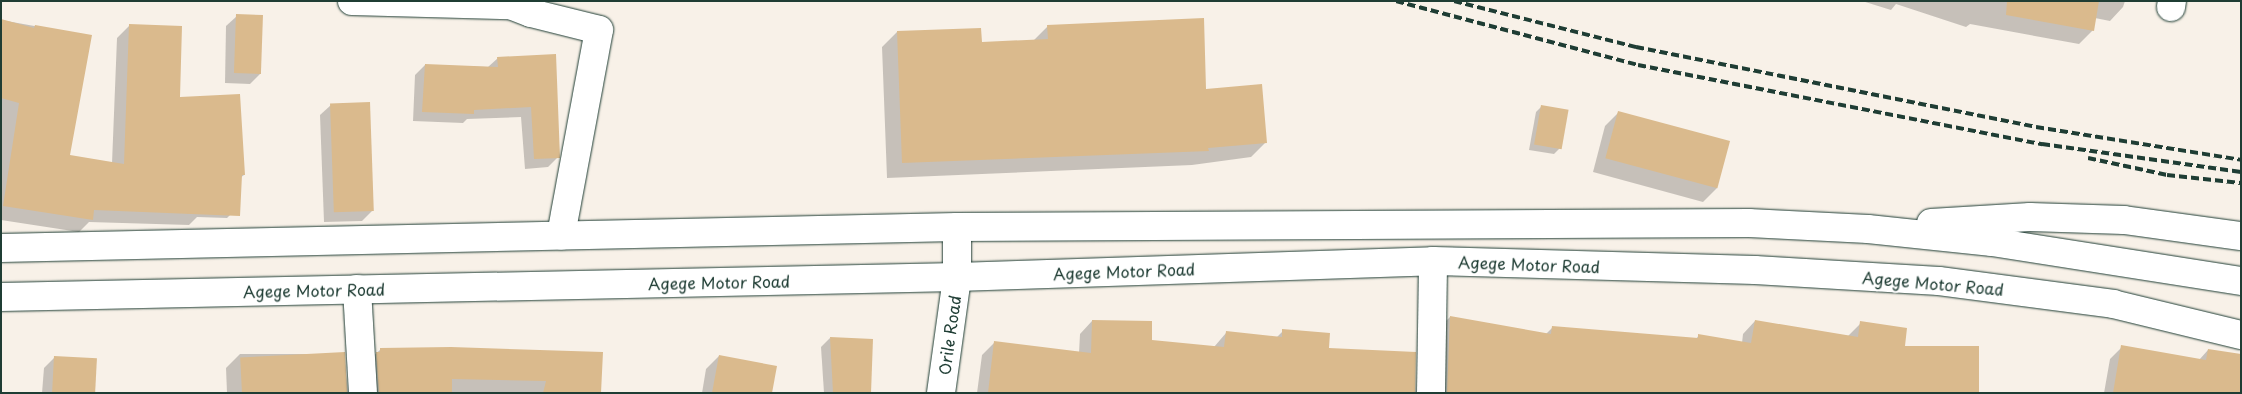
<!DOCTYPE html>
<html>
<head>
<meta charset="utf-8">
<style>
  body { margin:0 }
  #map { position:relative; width:2242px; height:394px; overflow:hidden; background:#f8f1e8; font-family:"Playpen Sans",sans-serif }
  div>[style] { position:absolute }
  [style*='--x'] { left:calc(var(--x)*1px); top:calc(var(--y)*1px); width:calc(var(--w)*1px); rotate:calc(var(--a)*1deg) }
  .shadow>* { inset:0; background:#0003 }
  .building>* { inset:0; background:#daba8d; transform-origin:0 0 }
  .roads { filter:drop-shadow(0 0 1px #1f3d34) drop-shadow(0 0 1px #1f3d34) }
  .street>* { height:28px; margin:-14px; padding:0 14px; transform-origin:14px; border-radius:14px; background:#fff }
  .secondary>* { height:28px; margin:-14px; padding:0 14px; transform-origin:14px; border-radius:14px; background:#fff }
  .rail>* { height:4px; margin-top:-2px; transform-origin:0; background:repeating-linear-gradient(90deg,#1f3d34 0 8px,transparent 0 12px) }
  span { translate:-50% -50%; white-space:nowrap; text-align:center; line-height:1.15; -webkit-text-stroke:4px #fff; paint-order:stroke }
  .street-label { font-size:16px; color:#1f3d34 }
  .frame { position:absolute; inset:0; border:2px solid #1f3d34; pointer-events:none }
</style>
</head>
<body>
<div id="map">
  <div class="shadow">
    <div style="clip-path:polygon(1862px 1px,2125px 1px,2123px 7px,2110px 21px,2095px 18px,2093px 30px,2079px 44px,1970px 24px,1966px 27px,1896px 4px,1891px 10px)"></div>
    <div style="clip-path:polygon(237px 16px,261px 73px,250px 84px,225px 83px,226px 26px)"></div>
    <div style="clip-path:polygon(1px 20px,90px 36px,68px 156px,112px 163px,117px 38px,130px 25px,178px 99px,244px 175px,240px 178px,240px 205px,227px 218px,197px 217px,189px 225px,89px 222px,79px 232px,1px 220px)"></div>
    <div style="clip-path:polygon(1048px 26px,1205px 90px,1265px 143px,1251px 157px,1192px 165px,887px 178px,882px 47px,897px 32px,981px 43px,1033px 41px)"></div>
    <div style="clip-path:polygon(555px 55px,558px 157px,548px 167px,525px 169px,521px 117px,467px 119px,463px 123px,413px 121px,415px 75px,425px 65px,488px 67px,498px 58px)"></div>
    <div style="clip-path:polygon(331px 105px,373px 210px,362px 221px,324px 222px,320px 115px)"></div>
    <div style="clip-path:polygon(1542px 106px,1560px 148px,1554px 154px,1529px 150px,1536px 112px)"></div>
    <div style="clip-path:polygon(1619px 112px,1717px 188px,1703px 202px,1593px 172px,1605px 126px)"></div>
    <div style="clip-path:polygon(1450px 317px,1545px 335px,1553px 327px,1696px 339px,1699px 335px,1742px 343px,1743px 334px,1755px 321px,1848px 336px,1861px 323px,1977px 393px,1435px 393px,1438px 329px)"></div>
    <div style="clip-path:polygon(1092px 321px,1151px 341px,1214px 347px,1226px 333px,1276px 338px,1283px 331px,1328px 349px,1415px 353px,1416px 393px,977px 393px,982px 355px,994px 343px,1079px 353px,1080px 334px)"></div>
    <div style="clip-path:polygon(830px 338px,870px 393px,824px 393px,821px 347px)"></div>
    <div style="clip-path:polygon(2122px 347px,2199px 360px,2208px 350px,2241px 393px,2104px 393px,2110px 359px)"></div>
    <div style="clip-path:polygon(381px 349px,594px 389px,593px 393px,366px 393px,368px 361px)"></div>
    <div style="clip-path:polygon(240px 354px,344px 354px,348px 393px,227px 393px,226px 368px)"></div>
    <div style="clip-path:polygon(719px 356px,771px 393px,702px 393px,706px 369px)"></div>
    <div style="clip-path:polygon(55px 357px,94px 393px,42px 393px,44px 368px)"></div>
  </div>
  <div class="building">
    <div style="clip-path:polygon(2007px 1px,2099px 1px,2094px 31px,2006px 15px)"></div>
    <div style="left:236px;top:14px;width:27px;height:59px;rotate:2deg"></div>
    <div style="clip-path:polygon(1204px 18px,1206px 89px,1262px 84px,1267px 143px,1208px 148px,1209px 151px,902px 163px,897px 31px,981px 28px,982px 42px,1048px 39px,1047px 25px)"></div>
    <div style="clip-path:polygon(1px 19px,34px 28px,35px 25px,92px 35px,70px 155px,124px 164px,129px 24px,182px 26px,180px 97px,240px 94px,245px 175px,242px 175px,240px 216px,94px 210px,93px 220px,3px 206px,19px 103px,1px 98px)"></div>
    <div style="clip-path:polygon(556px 54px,560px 158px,534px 159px,531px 107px,474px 110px,474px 114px,422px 112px,425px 64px,498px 67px,497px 57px)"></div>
    <div style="left:370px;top:102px;width:109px;height:40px;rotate:88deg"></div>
    <div style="left:1541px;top:105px;width:28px;height:40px;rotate:10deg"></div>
    <div style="left:1618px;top:111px;width:116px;height:49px;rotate:15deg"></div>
    <div style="clip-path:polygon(1450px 316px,1551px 334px,1552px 326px,1698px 338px,1698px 334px,1751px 343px,1755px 320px,1858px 337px,1860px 321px,1907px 328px,1905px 346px,1979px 346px,1979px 393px,1447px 393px)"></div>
    <div style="clip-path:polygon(1092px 320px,1152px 321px,1152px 340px,1224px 347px,1226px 331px,1282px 337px,1282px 329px,1330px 333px,1329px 348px,1416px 352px,1415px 393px,988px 393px,994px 341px,1091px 353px)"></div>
    <div style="clip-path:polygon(830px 337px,873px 339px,871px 393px,833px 393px)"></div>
    <div style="clip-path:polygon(2121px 345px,2206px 360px,2208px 349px,2241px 354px,2241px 393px,2113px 393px)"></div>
    <div style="clip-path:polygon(451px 347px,603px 352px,601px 393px,543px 393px,546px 381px,452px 379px,452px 393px,379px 393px,376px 352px,380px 352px,380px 348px)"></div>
    <div style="left:345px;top:352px;width:41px;height:105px;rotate:87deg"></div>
    <div style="clip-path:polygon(719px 355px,777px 366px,772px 393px,712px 393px)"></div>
    <div style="left:54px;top:356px;width:43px;height:37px;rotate:3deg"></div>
  </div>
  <div class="roads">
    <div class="street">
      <div style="--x:352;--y:1;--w:158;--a:1.5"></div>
      <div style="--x:510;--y:5;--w:22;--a:21"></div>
      <div style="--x:531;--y:13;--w:70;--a:14"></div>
      <div style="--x:599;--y:30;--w:209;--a:100.5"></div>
      <div style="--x:2171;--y:7;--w:6;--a:-81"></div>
      <div style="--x:357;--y:289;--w:104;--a:86.7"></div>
      <div style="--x:1431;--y:393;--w:132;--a:-89.1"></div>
    </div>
    <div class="secondary">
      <div style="--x:1931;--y:223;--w:99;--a:-3.5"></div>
      <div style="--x:2030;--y:217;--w:94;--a:1.8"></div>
      <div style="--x:2124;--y:220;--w:118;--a:7.8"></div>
      <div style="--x:1;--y:248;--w:956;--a:-1.26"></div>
      <div style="--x:957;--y:227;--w:792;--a:-0.29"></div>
      <div style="--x:1749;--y:223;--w:119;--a:2.9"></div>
      <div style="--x:1868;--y:229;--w:125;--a:6"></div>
      <div style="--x:1992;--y:242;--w:252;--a:8.9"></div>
      <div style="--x:1;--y:297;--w:956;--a:-1.2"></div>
      <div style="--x:957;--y:277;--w:476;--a:-1.9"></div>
      <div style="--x:1433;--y:261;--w:322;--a:1.6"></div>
      <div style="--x:1755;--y:270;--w:184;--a:3.4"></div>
      <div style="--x:1939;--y:281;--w:176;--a:7.5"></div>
      <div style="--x:2113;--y:304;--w:132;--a:13.6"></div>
      <div style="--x:941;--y:393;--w:117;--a:-82.1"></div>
      <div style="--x:957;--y:277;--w:50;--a:-90"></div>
    </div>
  </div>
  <div class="rail">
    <div style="--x:1396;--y:1;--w:250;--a:14.8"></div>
    <div style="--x:1638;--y:65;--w:412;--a:11.1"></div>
    <div style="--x:2042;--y:144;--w:201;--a:8"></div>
    <div style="--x:1454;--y:1;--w:188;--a:14.2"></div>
    <div style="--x:1636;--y:47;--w:408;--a:11.3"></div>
    <div style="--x:2036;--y:127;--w:208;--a:9.1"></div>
    <div style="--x:2088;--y:158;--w:81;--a:12.1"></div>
    <div style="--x:2167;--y:175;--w:74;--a:6.2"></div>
  </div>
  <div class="street-label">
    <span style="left:1529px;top:264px;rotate:2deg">Agege Motor Road</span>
    <span style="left:1124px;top:271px;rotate:-2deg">Agege Motor Road</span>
    <span style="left:719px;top:282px;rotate:-1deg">Agege Motor Road</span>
    <span style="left:1933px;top:283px;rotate:5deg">Agege Motor Road</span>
    <span style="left:314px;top:290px;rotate:-1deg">Agege Motor Road</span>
    <span style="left:949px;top:335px;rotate:-82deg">Orile Road</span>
  </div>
  <div class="frame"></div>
</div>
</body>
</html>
